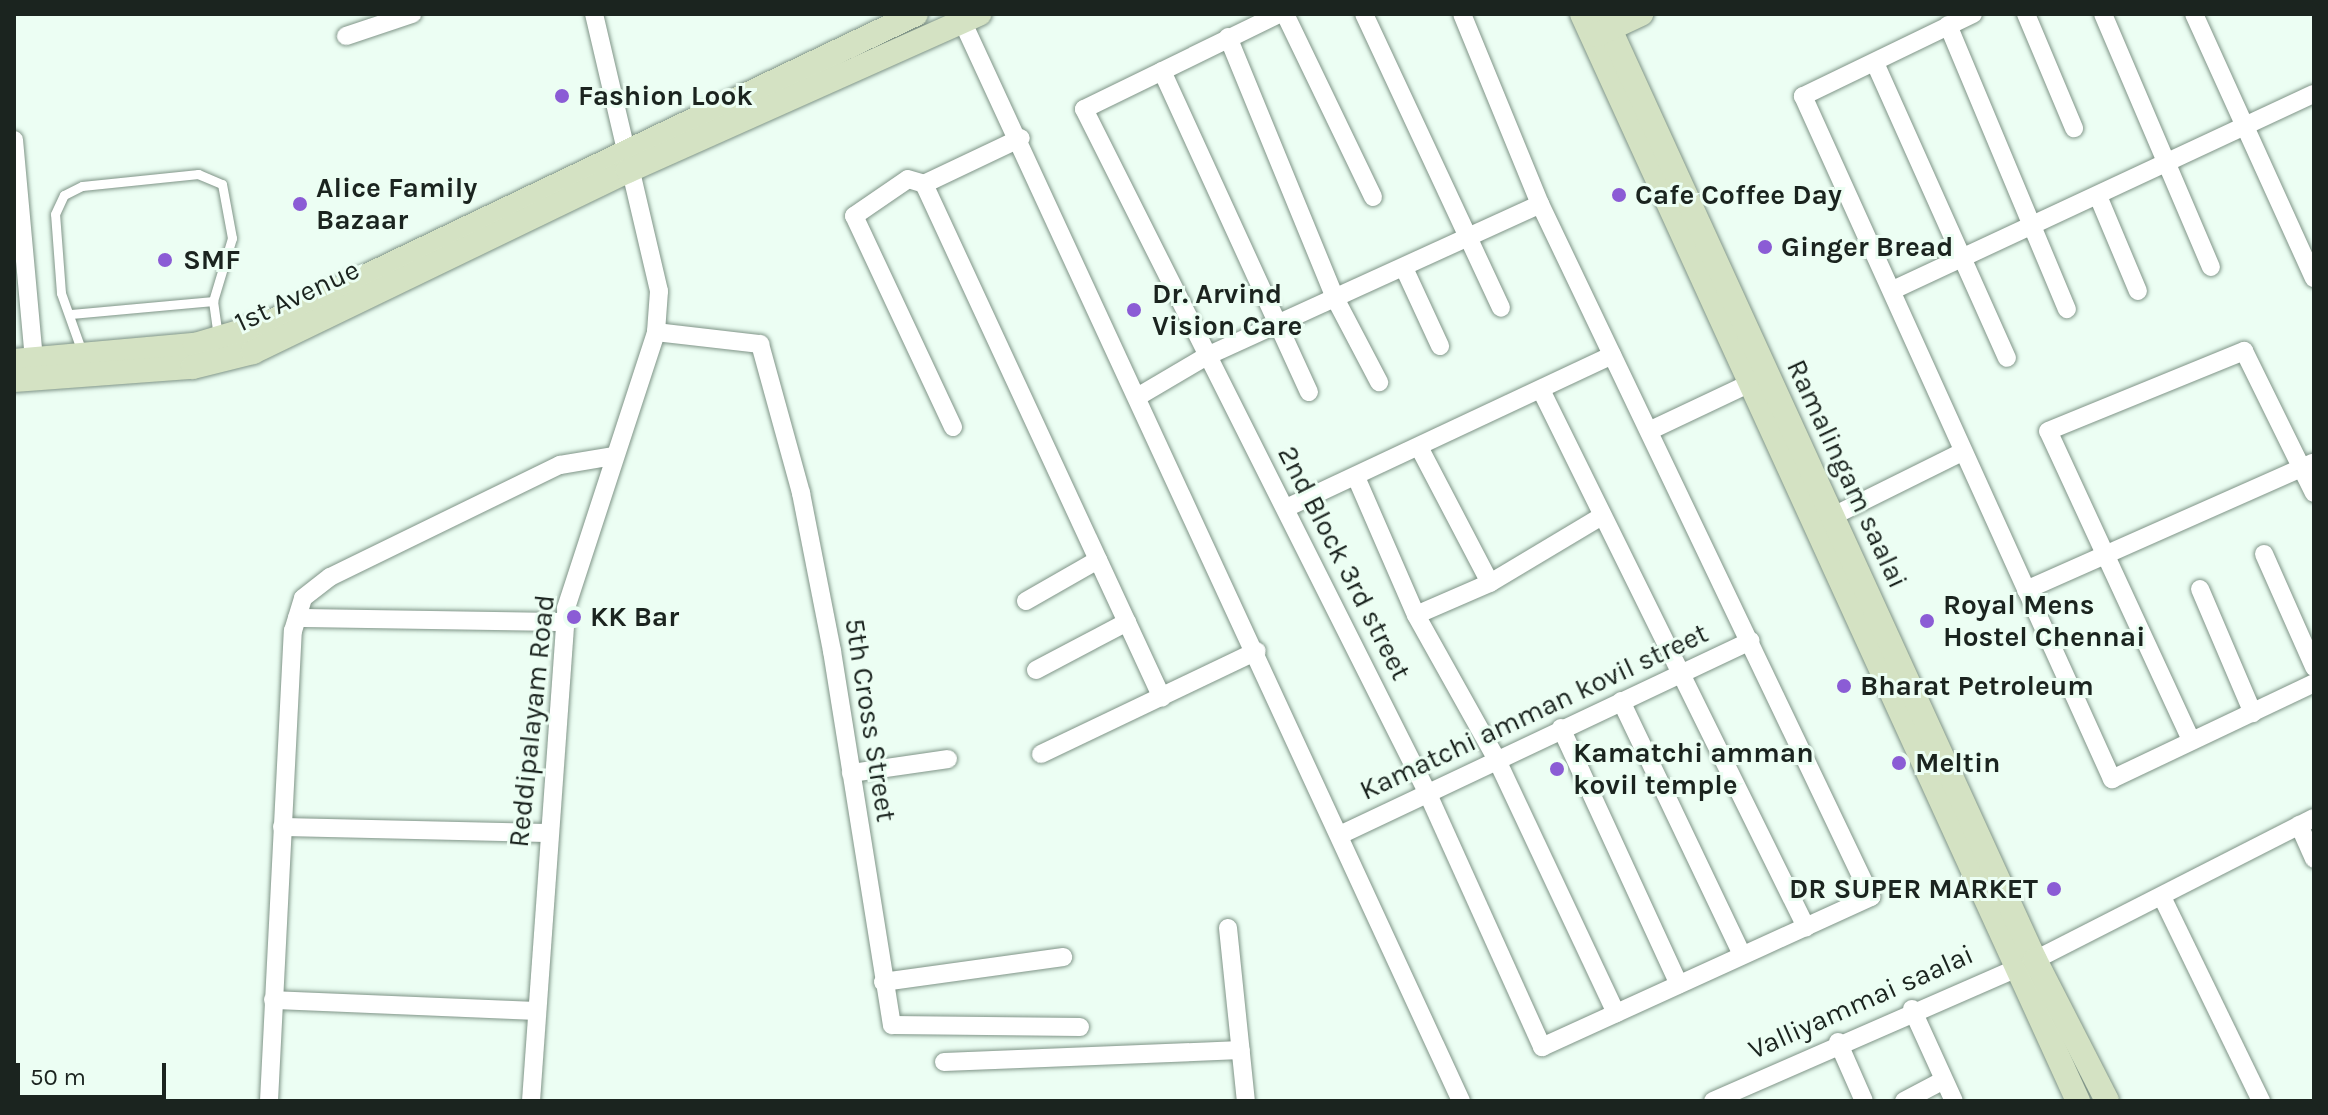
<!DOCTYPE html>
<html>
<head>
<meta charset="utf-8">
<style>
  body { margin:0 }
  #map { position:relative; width:2328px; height:1115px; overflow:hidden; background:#ecfef3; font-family:Karla,sans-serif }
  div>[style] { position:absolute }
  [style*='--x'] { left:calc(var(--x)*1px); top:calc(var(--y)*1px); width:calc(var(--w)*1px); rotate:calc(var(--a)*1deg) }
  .roads { filter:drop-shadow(0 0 2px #7f9487) drop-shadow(0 0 2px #7f9487) }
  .lane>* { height:9px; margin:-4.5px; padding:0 4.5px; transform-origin:4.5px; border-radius:4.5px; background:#fff }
  .street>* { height:18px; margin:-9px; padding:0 9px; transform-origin:9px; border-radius:9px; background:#fff }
  .secondary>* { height:24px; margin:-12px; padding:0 12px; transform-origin:12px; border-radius:12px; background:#d4e2c3 }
  .dots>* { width:22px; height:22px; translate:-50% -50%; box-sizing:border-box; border:4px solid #ecfef3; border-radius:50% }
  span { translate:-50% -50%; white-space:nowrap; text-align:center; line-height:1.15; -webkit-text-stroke:6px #ecfef3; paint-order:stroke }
  .poi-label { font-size:28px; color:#1b241f; font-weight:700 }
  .left { translate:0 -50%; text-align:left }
  .right { translate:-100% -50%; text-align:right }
  .street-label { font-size:28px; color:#1b241f }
  .frame { position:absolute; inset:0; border:16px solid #1b241f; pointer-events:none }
  .scale { position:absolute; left:16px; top:1063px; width:150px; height:36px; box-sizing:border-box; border:4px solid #1b241f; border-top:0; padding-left:10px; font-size:24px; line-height:28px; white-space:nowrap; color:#1b241f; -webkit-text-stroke:6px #ecfef3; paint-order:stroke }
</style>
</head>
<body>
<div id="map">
  <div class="roads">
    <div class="lane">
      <div style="--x:71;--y:314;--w:143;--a:-5.2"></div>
      <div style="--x:82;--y:352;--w:63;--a:-109.6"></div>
      <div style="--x:61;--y:293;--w:79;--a:-94.3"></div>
      <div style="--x:55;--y:214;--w:21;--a:-65"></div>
      <div style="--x:64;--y:195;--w:20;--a:-27"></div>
      <div style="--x:82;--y:186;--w:117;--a:-5.9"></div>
      <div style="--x:198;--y:174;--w:26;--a:23"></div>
      <div style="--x:222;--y:184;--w:55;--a:79.5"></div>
      <div style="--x:232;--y:238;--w:66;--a:106.8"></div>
      <div style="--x:213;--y:301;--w:36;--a:82"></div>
    </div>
    <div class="street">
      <div style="--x:959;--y:14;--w:1197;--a:65.21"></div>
      <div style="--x:1279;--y:14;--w:217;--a:154"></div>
      <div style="--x:1084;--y:109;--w:764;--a:63.33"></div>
      <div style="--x:1427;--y:792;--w:280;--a:65.7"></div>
      <div style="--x:1542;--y:1047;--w:362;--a:-24.5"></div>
      <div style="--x:1871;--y:897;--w:768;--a:-115.53"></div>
      <div style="--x:1540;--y:204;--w:205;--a:-112.3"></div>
      <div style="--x:1285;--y:14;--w:203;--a:64.3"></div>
      <div style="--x:1364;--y:14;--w:324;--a:65"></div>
      <div style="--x:1973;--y:14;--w:189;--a:154.2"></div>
      <div style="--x:1803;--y:96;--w:750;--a:65.66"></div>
      <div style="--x:2112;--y:779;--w:224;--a:-25.4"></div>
      <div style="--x:2026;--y:14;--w:124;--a:67.2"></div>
      <div style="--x:2103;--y:14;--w:275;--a:66.9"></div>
      <div style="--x:2194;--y:14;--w:290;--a:65.6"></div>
      <div style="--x:1948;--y:25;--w:308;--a:67.3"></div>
      <div style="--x:346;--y:36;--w:70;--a:-18.4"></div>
      <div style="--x:1228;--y:37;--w:284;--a:67.7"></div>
      <div style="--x:1336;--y:300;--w:93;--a:62.3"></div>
      <div style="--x:1875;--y:63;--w:323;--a:65.9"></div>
      <div style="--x:1162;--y:71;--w:353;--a:65.4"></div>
      <div style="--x:14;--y:140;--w:233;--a:84.8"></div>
      <div style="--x:924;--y:184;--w:566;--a:65.15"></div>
      <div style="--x:2098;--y:196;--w:103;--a:67.2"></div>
      <div style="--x:1404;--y:268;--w:86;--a:65.2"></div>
      <div style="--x:1893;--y:290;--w:464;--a:-25"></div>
      <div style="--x:656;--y:332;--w:105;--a:6.6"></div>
      <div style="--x:760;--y:344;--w:155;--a:74.6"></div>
      <div style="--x:801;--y:493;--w:161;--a:78.9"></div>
      <div style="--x:832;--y:651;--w:379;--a:80.9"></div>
      <div style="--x:892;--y:1025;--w:188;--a:0.6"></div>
      <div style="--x:1542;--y:392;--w:597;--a:63.74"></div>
      <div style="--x:1139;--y:396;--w:79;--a:-30.5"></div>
      <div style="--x:1207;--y:356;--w:366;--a:-24.5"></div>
      <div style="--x:953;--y:427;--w:233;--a:-115.1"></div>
      <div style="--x:854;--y:216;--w:65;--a:-34.4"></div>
      <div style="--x:908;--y:179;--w:17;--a:17"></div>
      <div style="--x:924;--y:184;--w:107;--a:-25.4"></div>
      <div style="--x:1651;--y:430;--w:122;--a:-25.3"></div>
      <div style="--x:1419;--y:447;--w:153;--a:62.4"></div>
      <div style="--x:1356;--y:477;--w:150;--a:66.5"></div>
      <div style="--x:1416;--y:615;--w:164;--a:60.8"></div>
      <div style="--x:1496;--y:758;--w:282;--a:64.8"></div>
      <div style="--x:1286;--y:508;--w:360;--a:-25.1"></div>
      <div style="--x:1821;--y:522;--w:157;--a:-26.4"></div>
      <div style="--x:2264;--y:554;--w:124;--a:66.1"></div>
      <div style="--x:2200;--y:589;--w:135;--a:66.9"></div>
      <div style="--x:2026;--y:590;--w:314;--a:-23.9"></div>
      <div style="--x:1026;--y:601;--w:83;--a:-29.7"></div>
      <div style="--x:1416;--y:615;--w:81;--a:-23.4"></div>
      <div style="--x:1490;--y:583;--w:131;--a:-30.9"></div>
      <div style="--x:297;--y:618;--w:268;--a:0.9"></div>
      <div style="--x:1036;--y:670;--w:103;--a:-27.8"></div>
      <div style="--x:1621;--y:701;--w:281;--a:64.5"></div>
      <div style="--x:1561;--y:728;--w:282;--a:65.3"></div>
      <div style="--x:2191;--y:740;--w:340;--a:-114.8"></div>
      <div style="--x:2048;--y:431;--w:212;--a:-22.2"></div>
      <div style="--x:2244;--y:351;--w:158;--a:63.8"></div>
      <div style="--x:1041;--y:754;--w:239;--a:-25.5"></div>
      <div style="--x:851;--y:773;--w:98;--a:-8.2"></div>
      <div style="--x:2299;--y:825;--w:37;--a:66"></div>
      <div style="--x:282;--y:827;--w:266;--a:1.3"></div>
      <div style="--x:1342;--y:834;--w:452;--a:-25.3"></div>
      <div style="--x:2163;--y:899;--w:225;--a:64.1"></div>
      <div style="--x:1228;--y:928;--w:174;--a:84.1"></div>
      <div style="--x:883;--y:982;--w:182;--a:-7.9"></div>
      <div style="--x:273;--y:1000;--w:261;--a:2.4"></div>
      <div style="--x:1912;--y:1009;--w:101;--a:65.5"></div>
      <div style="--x:1838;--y:1042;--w:64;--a:66.2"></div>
      <div style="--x:944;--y:1062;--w:297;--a:-2.3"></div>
      <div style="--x:269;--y:1101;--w:471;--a:-87.1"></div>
      <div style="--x:293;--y:631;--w:34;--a:-73"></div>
      <div style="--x:303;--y:598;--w:34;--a:-38"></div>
      <div style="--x:330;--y:577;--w:256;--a:-26"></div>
      <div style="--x:560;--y:465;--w:55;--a:-9.5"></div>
      <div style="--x:531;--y:1101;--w:494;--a:-85.9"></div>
      <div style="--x:566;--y:608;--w:290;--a:-71.9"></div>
      <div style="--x:656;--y:332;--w:41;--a:-85.8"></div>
      <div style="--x:659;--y:291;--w:285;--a:-103.2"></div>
      <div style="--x:1713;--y:1101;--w:352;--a:-23.6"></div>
      <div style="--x:2035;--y:960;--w:313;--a:-27"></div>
      <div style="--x:1904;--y:1101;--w:45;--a:-27.7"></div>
    </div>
    <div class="secondary">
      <div style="--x:1582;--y:14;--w:1195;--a:65.47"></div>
      <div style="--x:1603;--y:14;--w:1040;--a:65.46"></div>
      <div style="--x:2035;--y:960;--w:158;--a:62.9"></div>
      <div style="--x:1596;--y:35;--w:50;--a:-25"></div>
      <div style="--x:14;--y:361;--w:182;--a:-5.1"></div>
      <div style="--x:195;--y:345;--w:74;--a:-16.5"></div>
      <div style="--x:266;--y:324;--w:720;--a:-25.5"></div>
      <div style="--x:14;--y:380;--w:179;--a:-4.2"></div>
      <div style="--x:193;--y:367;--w:62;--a:-14"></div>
      <div style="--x:253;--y:352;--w:416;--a:-25.8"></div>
      <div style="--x:628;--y:171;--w:385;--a:-24.1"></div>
    </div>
  </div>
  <div class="dots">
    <div style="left:562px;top:96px;background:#8b5cd5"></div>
    <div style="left:1619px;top:195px;background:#8b5cd5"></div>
    <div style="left:300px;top:204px;background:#8b5cd5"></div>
    <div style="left:1765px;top:247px;background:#8b5cd5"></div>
    <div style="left:165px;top:260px;background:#8b5cd5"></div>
    <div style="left:1134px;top:310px;background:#8b5cd5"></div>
    <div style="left:574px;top:617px;background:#8b5cd5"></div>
    <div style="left:1927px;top:621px;background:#8b5cd5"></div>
    <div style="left:1844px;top:686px;background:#8b5cd5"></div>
    <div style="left:1899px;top:763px;background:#8b5cd5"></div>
    <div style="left:1557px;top:769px;background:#8b5cd5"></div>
    <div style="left:2054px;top:889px;background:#8b5cd5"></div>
  </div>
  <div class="poi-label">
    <span class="left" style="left:578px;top:96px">Fashion Look</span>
    <span class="left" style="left:316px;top:204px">Alice Family<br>Bazaar</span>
    <span class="left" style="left:1635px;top:195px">Cafe Coffee Day</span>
    <span class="left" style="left:1781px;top:247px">Ginger Bread</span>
    <span class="left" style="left:183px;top:260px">SMF</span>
    <span class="left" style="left:1152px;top:310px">Dr. Arvind<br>Vision Care</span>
    <span class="left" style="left:1943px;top:621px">Royal Mens<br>Hostel Chennai</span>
    <span class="left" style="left:590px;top:617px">KK Bar</span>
    <span class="left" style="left:1860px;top:686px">Bharat Petroleum</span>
    <span class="left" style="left:1573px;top:769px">Kamatchi amman<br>kovil temple</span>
    <span class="left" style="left:1915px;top:763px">Meltin</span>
    <span class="right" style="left:2038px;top:889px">DR SUPER MARKET</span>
  </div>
  <div class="street-label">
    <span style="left:297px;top:296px;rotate:-25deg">1st Avenue</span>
    <span style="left:1847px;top:474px;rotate:65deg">Ramalingam saalai</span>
    <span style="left:1344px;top:563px;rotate:63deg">2nd Block 3rd street</span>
    <span style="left:1534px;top:712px;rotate:-25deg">Kamatchi amman kovil street</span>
    <span style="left:870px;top:720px;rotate:81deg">5th Cross Street</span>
    <span style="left:532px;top:721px;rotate:-84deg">Reddipalayam Road</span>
    <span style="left:1861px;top:1002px;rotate:-24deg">Valliyammai saalai</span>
  </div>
  <div class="frame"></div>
  <div class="scale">50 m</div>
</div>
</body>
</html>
